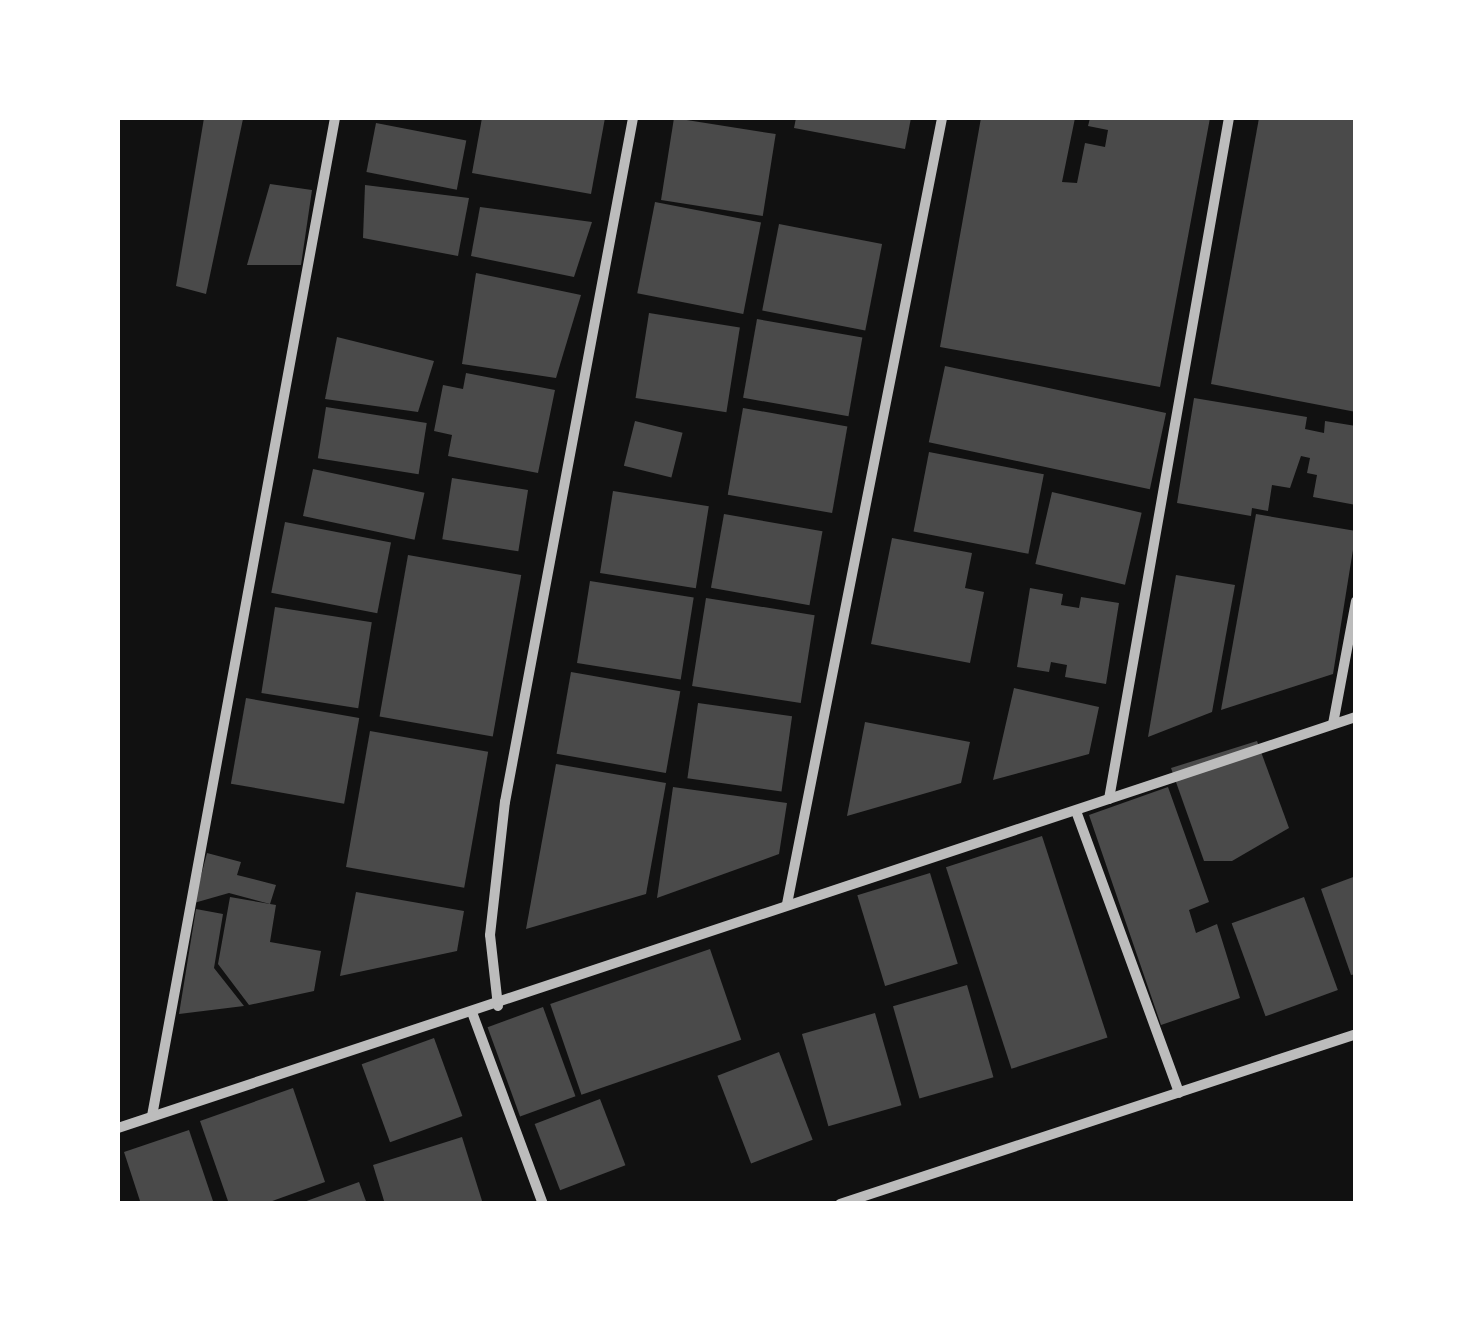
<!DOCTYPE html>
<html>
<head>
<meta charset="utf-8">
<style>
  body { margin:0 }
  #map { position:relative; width:1473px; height:1321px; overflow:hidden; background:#111; font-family:"Noto Serif",serif }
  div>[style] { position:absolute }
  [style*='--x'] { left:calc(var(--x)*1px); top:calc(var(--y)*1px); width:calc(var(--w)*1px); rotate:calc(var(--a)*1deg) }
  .building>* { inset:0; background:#4a4a4a; transform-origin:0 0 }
  .minor>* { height:10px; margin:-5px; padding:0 5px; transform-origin:5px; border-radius:5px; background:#bcbcbc }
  span { translate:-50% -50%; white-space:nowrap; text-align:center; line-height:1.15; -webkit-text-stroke:10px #fff; paint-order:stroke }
  .frame { position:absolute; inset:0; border:120px solid #fff; pointer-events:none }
</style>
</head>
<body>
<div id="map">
  <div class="building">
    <div style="clip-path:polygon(204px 118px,243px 119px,206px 294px,176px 286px)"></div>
    <div style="clip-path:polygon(482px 118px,605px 118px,591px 194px,472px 173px)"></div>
    <div style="left:674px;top:118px;width:103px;height:83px;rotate:9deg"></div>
    <div style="clip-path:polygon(796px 118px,911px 118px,905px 149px,794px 128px)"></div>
    <div style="clip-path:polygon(981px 118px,1075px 118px,1062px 182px,1077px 183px,1085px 143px,1105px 147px,1108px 130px,1088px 126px,1090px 118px,1210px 118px,1160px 387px,940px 347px)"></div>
    <div style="clip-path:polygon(1259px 118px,1356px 118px,1356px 412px,1211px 384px)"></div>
    <div style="left:376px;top:123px;width:92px;height:50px;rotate:11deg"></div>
    <div style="clip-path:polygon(270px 184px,312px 190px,301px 265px,247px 265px)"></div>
    <div style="clip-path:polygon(365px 185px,469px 198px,458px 256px,363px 238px)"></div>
    <div style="left:655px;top:202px;width:108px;height:93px;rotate:11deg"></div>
    <div style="clip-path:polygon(480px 207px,592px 222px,574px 277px,471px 256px)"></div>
    <div style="left:779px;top:224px;width:105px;height:88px;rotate:11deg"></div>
    <div style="clip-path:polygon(476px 273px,581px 295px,556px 378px,462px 364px)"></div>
    <div style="left:649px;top:313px;width:92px;height:86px;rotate:9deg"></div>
    <div style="left:757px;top:319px;width:107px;height:80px;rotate:10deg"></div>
    <div style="clip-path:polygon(337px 337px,434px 361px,418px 412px,325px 399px)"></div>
    <div style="left:945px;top:366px;width:226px;height:78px;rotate:12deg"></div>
    <div style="clip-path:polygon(466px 373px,555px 390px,538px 473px,448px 456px,452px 435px,434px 431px,443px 385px,463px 389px)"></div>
    <div style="clip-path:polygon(1194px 398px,1307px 417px,1305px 429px,1324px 433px,1325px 421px,1356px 426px,1356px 505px,1313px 497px,1317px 475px,1307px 473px,1310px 458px,1301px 456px,1290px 488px,1272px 485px,1268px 511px,1252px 508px,1251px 516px,1177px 503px)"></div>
    <div style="left:326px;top:407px;width:102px;height:52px;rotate:9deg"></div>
    <div style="left:743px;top:408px;width:106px;height:88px;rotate:10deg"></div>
    <div style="left:635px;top:421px;width:49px;height:46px;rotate:14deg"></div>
    <div style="left:929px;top:452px;width:117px;height:81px;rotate:11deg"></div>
    <div style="left:313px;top:469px;width:114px;height:48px;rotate:12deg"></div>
    <div style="left:452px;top:478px;width:77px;height:62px;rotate:9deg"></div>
    <div style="left:613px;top:491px;width:97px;height:83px;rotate:9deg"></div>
    <div style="left:1052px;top:492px;width:92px;height:74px;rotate:13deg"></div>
    <div style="left:724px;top:514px;width:100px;height:75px;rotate:10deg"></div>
    <div style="clip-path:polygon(1256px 514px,1356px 531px,1333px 674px,1221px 710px)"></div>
    <div style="left:285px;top:522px;width:108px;height:72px;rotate:11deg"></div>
    <div style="clip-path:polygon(892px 538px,972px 553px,965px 588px,984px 592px,970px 663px,871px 644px)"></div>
    <div style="left:408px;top:555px;width:115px;height:164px;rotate:10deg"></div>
    <div style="clip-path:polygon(1176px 575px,1235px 585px,1212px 712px,1148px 737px)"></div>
    <div style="left:590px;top:581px;width:105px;height:83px;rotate:9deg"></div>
    <div style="clip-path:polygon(1030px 588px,1063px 594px,1061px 605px,1079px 608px,1081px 597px,1119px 603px,1106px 684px,1065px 677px,1067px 665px,1051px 662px,1049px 672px,1017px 667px)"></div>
    <div style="left:706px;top:598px;width:110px;height:89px;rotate:9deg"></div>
    <div style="left:275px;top:607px;width:98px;height:87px;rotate:9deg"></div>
    <div style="left:571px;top:672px;width:111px;height:83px;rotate:10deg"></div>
    <div style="clip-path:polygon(1014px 688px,1099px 707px,1089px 754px,993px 780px)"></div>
    <div style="left:246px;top:698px;width:115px;height:87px;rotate:10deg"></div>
    <div style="left:698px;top:703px;width:95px;height:76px;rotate:8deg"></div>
    <div style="clip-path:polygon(865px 722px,970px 742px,961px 783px,847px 816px)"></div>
    <div style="left:370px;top:731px;width:120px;height:138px;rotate:10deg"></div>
    <div style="clip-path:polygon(1257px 741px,1289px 828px,1232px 861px,1204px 861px,1171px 768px)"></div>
    <div style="clip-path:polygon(556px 764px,666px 783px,646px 894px,526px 929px)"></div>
    <div style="clip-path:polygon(673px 787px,787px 803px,779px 854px,657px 898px)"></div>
    <div style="clip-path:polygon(1168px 787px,1209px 902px,1189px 910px,1196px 933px,1217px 924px,1240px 998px,1161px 1025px,1089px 815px)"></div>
    <div style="left:1042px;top:836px;width:212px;height:101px;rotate:72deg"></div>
    <div style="clip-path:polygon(207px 853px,241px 862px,237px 875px,276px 885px,270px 904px,229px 893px,194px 903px)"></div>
    <div style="left:930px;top:873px;width:95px;height:76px;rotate:73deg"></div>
    <div style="clip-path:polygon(1356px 876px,1356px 974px,1351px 975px,1321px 889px)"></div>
    <div style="clip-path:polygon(356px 892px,464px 911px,457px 951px,340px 976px)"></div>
    <div style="clip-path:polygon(230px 897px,276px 905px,270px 942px,321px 951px,314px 991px,249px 1005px,218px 964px)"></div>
    <div style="left:1304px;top:897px;width:99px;height:77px;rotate:70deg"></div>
    <div style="clip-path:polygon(196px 909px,223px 914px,214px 968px,244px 1006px,179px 1014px)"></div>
    <div style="left:710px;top:949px;width:96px;height:169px;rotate:71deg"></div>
    <div style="left:967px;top:985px;width:96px;height:77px;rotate:74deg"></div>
    <div style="left:543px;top:1007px;width:95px;height:59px;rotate:70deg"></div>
    <div style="left:875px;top:1013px;width:96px;height:76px;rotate:74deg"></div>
    <div style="left:434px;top:1038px;width:83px;height:77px;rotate:70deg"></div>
    <div style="left:779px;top:1052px;width:94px;height:66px;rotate:69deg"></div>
    <div style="clip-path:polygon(293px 1088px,325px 1182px,264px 1204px,229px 1204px,200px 1121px)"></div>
    <div style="left:600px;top:1099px;width:71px;height:70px;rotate:69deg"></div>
    <div style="clip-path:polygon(189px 1130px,214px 1204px,141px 1204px,124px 1152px)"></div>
    <div style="clip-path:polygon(462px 1137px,483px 1204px,385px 1204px,373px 1165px)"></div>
    <div style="clip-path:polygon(359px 1182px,367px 1204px,301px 1204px,301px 1203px)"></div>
  </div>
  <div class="minor">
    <div style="--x:1333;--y:724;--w:125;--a:-79.4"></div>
    <div style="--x:1109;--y:799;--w:691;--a:-80.01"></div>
    <div style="--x:1076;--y:811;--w:300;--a:69.9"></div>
    <div style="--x:787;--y:904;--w:801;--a:-78.84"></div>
    <div style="--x:498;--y:1006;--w:71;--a:-96.4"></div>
    <div style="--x:490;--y:935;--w:134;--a:-83.6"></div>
    <div style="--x:505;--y:802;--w:696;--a:-79.4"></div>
    <div style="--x:473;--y:1015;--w:202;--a:69.7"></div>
    <div style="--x:152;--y:1116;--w:1015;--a:-79.61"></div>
    <div style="--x:118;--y:1128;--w:1304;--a:-18.37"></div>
    <div style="--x:840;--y:1204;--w:543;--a:-18.23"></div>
  </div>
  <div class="frame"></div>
</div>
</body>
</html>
